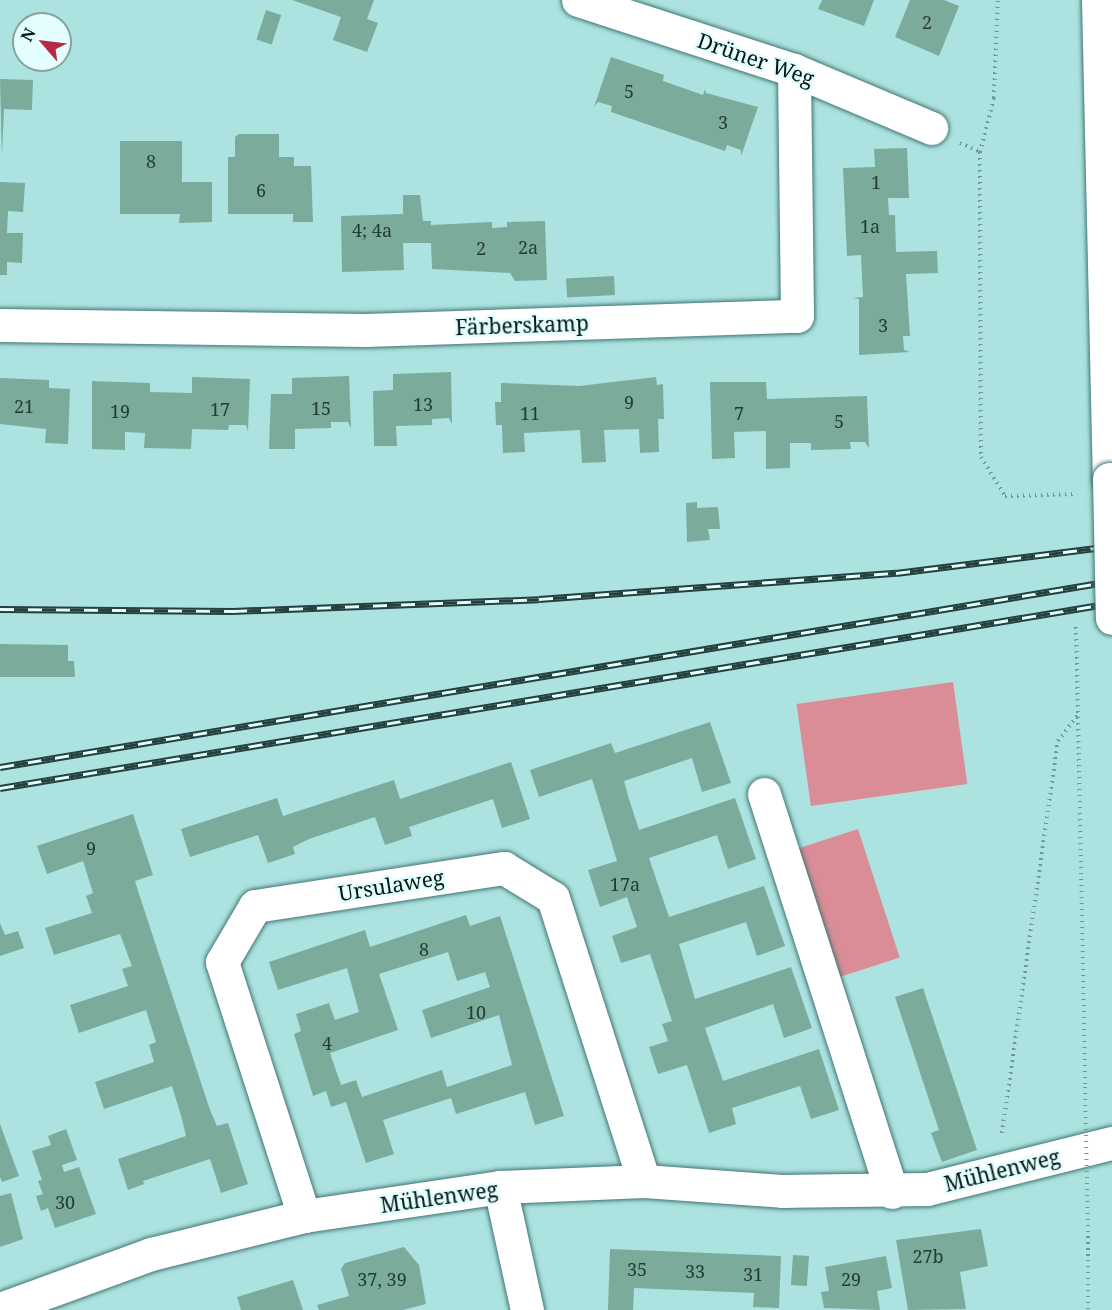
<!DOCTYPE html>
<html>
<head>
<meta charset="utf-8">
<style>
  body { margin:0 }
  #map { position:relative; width:1112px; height:1310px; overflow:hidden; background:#ace3e0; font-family:"Noto Serif",serif }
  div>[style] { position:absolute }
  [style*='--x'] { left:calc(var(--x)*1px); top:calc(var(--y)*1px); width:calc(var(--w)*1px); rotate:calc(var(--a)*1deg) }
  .green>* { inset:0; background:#da8d96; transform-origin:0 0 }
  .building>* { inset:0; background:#7bab9b; transform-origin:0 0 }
  .path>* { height:4px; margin-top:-2px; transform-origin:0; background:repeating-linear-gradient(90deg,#6d9896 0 1.5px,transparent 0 6px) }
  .roads { filter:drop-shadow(0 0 2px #417573) drop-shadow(0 0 2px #417573) }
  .minor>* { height:33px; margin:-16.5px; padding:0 16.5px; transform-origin:16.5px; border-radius:16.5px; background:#fff }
  .tertiary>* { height:33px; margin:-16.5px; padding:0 16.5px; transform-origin:16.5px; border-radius:16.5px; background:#fff }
  .rail>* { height:7px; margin-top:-3.5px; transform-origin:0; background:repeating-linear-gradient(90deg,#e3fefc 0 14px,#243f3e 0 28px); box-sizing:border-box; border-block:2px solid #243f3e }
  .path-bridge>* { height:4px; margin-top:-2px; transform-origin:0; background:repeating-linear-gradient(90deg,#6d9896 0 1.5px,transparent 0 6px) }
  .bridges { filter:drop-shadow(0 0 2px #417573) drop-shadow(0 0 2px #417573) }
  .tertiary-bridge>* { height:33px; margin:-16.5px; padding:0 16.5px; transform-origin:16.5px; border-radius:16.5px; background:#fff }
  span { translate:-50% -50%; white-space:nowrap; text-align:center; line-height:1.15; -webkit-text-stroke:5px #e3fefc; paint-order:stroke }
  .number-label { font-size:18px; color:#213c38 }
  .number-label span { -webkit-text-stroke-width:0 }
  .street-label { font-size:21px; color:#031717 }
  .north { position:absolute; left:12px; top:12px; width:60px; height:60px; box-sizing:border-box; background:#e3fefc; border:2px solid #89a2a0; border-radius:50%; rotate:298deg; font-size:16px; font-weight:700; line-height:24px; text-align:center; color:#031717 }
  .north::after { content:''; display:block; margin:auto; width:21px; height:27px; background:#b8274c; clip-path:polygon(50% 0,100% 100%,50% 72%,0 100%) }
</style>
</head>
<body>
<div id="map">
  <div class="green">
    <div style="left:953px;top:682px;width:103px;height:158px;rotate:82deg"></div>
    <div style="left:858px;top:829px;width:135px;height:68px;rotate:72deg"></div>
  </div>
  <div class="building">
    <div style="clip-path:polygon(292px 0,374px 0,367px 19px,378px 23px,367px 52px,333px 40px,341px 17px)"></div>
    <div style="clip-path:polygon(822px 0,874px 0,864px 26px,818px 9px)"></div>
    <div style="clip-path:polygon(910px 0,944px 0,959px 6px,939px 56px,895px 37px)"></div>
    <div style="left:266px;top:10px;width:16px;height:31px;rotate:18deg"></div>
    <div style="clip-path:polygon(611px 57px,664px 75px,663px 81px,703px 95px,705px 89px,706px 93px,758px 107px,741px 156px,741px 150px,727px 145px,725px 151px,611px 112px,612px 106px,598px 102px,594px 107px)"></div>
    <div style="clip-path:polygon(0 79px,33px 80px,32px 110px,4px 109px,2px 156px)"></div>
    <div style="clip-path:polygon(239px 134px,279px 134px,279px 157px,294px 157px,294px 166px,311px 166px,313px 222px,293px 222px,293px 214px,228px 214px,228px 157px,235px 157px,235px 137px)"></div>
    <div style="clip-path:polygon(120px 141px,182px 141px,182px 182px,212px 182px,212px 222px,179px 223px,180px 214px,120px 214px)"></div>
    <div style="clip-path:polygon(907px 148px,909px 198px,888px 198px,889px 215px,895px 215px,896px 252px,937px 251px,938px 273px,906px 274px,910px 336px,903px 336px,904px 350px,910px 352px,859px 355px,859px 299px,853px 298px,863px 297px,861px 255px,847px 256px,843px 168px,875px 167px,874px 149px)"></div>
    <div style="clip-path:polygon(0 182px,25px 183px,23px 212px,8px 211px,7px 233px,23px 233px,22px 263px,7px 262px,7px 275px,0 275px)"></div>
    <div style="clip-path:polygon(403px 195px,420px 195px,423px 221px,431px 221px,431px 225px,492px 222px,492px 228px,507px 227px,507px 222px,545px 221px,547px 280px,515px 281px,510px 273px,432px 269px,431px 243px,403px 243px,404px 270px,342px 272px,341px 216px,403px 214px)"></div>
    <div style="left:614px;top:276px;width:19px;height:48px;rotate:87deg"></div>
    <div style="clip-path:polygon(451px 372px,452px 424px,449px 418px,432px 419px,432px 425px,396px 426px,397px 446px,374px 446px,373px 391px,393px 390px,393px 374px)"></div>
    <div style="clip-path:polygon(349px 376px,351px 428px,348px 422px,331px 422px,331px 428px,295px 429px,295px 449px,269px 449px,271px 394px,292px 394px,292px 378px)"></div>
    <div style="clip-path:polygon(192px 377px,250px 379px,248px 431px,246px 425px,229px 425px,228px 430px,192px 429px,191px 449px,144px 448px,145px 433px,125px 432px,125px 450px,92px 449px,92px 381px,150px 383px,150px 392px,192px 393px)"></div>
    <div style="clip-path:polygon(656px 377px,657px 385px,663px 384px,664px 419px,658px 419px,659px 452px,640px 453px,639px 429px,604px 430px,606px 462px,582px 463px,580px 430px,524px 433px,525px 452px,503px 453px,502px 425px,496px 425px,495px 402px,501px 402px,501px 383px,579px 386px)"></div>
    <div style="clip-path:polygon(0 378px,49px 380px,49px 388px,70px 389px,68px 444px,45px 443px,46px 429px,0 424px)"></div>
    <div style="clip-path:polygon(710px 382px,766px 382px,767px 399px,867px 396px,869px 448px,865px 442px,850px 442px,851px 449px,811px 450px,811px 443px,790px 443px,790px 468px,766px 469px,766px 431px,734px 432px,735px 458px,712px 459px)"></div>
    <div style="clip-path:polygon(697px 502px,697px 508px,718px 507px,720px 529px,708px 529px,710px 540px,687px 542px,686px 503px)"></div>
    <div style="clip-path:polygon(0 644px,68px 645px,68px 661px,74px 661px,75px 677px,0 677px)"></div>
    <div style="clip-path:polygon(710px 722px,731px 783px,702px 792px,692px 758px,624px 781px,629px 799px,639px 830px,735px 798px,756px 859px,728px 869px,717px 835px,649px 858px,669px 917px,764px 886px,785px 946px,757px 956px,746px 922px,679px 944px,695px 999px,791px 967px,812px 1028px,784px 1038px,773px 1004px,705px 1028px,723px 1081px,819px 1049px,839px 1110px,811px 1119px,800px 1086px,732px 1108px,736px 1124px,709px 1133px,687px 1065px,658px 1074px,649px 1047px,668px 1041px,662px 1024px,672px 1021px,650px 954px,621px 963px,612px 936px,637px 927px,627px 897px,600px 907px,588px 870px,617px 861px,592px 779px,539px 797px,530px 770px,611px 743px,615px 753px)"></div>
    <div style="clip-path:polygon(511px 762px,530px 819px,502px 828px,493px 799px,409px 827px,412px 836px,385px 845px,375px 817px,309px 839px,293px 847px,295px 854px,268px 863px,258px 835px,190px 857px,181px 829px,277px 798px,283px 816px,394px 780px,400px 799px)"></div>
    <div style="clip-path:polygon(133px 814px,153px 875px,135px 881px,140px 897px,210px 1110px,217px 1126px,228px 1123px,248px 1184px,221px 1193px,210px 1159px,143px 1181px,144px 1184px,128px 1190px,118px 1159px,186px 1136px,182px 1119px,172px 1086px,104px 1109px,95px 1082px,154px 1062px,149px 1045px,156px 1042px,146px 1010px,79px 1033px,70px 1005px,128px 986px,122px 969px,132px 966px,120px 934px,54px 955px,45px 928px,92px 913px,86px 896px,93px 893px,83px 861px,47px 874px,37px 846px)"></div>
    <div style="clip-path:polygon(evenodd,466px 915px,470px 926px,500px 916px,564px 1116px,535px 1125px,525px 1092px,456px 1114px,451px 1098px,383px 1120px,394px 1154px,366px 1163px,346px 1102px,331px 1107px,326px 1091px,313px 1096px,294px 1034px,301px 1031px,296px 1014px,329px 1003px,335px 1020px,359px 1012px,347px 968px,278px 990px,269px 962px,365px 930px,370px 947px,466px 915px,448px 952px,457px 981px,485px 972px,490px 987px,422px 1010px,431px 1038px,499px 1015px,512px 1065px,447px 1087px,442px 1070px,362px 1097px,356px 1080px,341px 1085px,330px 1053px,398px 1030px,379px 974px,448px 952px)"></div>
    <div style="clip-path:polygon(0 923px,5px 935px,18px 931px,24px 948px,0 956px)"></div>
    <div style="clip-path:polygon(923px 988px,977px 1150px,942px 1162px,931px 1133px,939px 1130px,895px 997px)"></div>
    <div style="clip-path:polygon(0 1124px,19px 1176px,2px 1182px,0 1177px)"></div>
    <div style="clip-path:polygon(66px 1129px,77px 1160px,62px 1165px,64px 1172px,79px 1167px,96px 1214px,55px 1228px,48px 1208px,41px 1211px,36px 1196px,43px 1194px,38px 1181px,42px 1180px,32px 1151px,51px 1145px,48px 1136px)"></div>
    <div style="clip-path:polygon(11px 1193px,23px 1239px,0 1247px,0 1196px)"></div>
    <div style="clip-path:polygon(981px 1229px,988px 1266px,960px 1272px,966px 1309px,908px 1310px,896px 1240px)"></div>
    <div style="clip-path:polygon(404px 1247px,419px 1265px,426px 1304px,403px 1310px,319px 1310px,317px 1305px,349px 1296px,341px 1269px,345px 1263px)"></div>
    <div style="clip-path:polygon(610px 1249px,781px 1256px,779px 1308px,753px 1307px,754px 1293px,634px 1288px,633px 1310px,608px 1310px)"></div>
    <div style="left:793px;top:1255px;width:16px;height:30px;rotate:4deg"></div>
    <div style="clip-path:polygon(886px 1256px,892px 1288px,877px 1291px,880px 1310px,824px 1308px,821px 1292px,829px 1291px,825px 1267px)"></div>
    <div style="clip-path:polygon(293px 1280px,303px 1310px,241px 1310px,237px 1297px)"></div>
  </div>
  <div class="path">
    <div style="--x:960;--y:143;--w:22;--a:24"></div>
    <div style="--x:980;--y:152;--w:305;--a:89.8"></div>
    <div style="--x:981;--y:457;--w:46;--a:58.4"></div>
    <div style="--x:1005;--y:496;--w:70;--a:-1.6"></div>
    <div style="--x:980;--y:152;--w:56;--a:-75.5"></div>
    <div style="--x:994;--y:98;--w:98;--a:-87.7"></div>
    <div style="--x:1077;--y:657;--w:430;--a:88.9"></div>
    <div style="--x:1002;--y:1133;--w:396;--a:-81.9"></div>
    <div style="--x:1058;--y:741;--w:34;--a:-53"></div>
    <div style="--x:1088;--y:1236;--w:74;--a:90"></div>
  </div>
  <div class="roads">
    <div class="minor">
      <div style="--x:578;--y:0;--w:227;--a:18"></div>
      <div style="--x:794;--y:70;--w:149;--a:22.9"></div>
      <div style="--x:0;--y:325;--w:365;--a:0.8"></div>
      <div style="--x:365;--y:330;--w:432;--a:-1.9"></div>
      <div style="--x:797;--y:316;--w:246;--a:-90.7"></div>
      <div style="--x:764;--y:794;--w:418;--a:72.2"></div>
      <div style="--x:500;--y:1187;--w:126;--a:77.6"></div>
      <div style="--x:304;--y:1216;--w:267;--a:-107.9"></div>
      <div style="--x:222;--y:962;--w:65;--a:-59.5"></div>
      <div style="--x:255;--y:906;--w:252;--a:-8.7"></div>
      <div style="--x:504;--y:868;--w:57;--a:31.5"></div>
      <div style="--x:553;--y:898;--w:297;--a:72.2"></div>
      <div style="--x:0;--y:1309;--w:161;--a:-20"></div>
      <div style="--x:151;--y:1254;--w:158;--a:-13.9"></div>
      <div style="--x:304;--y:1216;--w:198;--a:-8.4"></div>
      <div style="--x:500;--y:1187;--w:144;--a:-2.4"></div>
      <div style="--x:644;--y:1181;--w:138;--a:4.1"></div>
      <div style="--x:782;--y:1191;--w:145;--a:-0.8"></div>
      <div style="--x:927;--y:1189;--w:191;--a:-14"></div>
    </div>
    <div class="tertiary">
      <div style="--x:1098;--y:0;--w:479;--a:88.7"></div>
    </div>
  </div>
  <div class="rail">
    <div style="--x:0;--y:609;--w:233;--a:0.5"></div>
    <div style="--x:233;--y:611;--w:306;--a:-2.2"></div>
    <div style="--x:539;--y:599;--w:358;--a:-4.2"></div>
    <div style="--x:896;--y:573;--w:218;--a:-7.1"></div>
    <div style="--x:0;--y:767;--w:1127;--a:-9.5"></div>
    <div style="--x:0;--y:788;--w:1127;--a:-9.45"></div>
  </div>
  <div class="path-bridge">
    <div style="--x:1076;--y:627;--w:30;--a:88"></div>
    <div style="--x:1085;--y:1087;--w:149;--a:88.8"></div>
  </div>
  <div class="bridges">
    <div class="tertiary-bridge">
      <div style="--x:1109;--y:479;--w:139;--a:88.8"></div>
    </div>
  </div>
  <div class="number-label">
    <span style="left:927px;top:22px">2</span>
    <span style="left:629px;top:91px">5</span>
    <span style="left:723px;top:122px">3</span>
    <span style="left:151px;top:161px">8</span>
    <span style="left:876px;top:182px">1</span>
    <span style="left:261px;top:190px">6</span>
    <span style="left:870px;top:226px">1a</span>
    <span style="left:372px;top:230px">4; 4a</span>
    <span style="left:528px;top:247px">2a</span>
    <span style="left:481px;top:248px">2</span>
    <span style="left:883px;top:325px">3</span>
    <span style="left:629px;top:402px">9</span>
    <span style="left:423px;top:404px">13</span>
    <span style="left:24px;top:406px">21</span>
    <span style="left:321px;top:408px">15</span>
    <span style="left:220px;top:409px">17</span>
    <span style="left:120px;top:411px">19</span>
    <span style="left:530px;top:413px">11</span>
    <span style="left:739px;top:413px">7</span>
    <span style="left:839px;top:421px">5</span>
    <span style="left:91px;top:848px">9</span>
    <span style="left:625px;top:884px">17a</span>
    <span style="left:424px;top:949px">8</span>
    <span style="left:476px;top:1012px">10</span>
    <span style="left:327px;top:1043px">4</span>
    <span style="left:65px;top:1202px">30</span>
    <span style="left:928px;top:1256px">27b</span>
    <span style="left:637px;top:1269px">35</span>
    <span style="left:695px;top:1271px">33</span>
    <span style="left:753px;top:1274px">31</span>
    <span style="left:382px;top:1279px">37, 39</span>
    <span style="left:851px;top:1279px">29</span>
  </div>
  <div class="street-label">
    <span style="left:756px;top:59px;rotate:19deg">Drüner Weg</span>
    <span style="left:522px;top:325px;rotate:-2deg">Färberskamp</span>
    <span style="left:391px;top:885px;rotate:-9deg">Ursulaweg</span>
    <span style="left:1002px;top:1170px;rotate:-14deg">Mühlenweg</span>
    <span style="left:439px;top:1197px;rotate:-8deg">Mühlenweg</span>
  </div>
  <div class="north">N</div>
</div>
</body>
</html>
